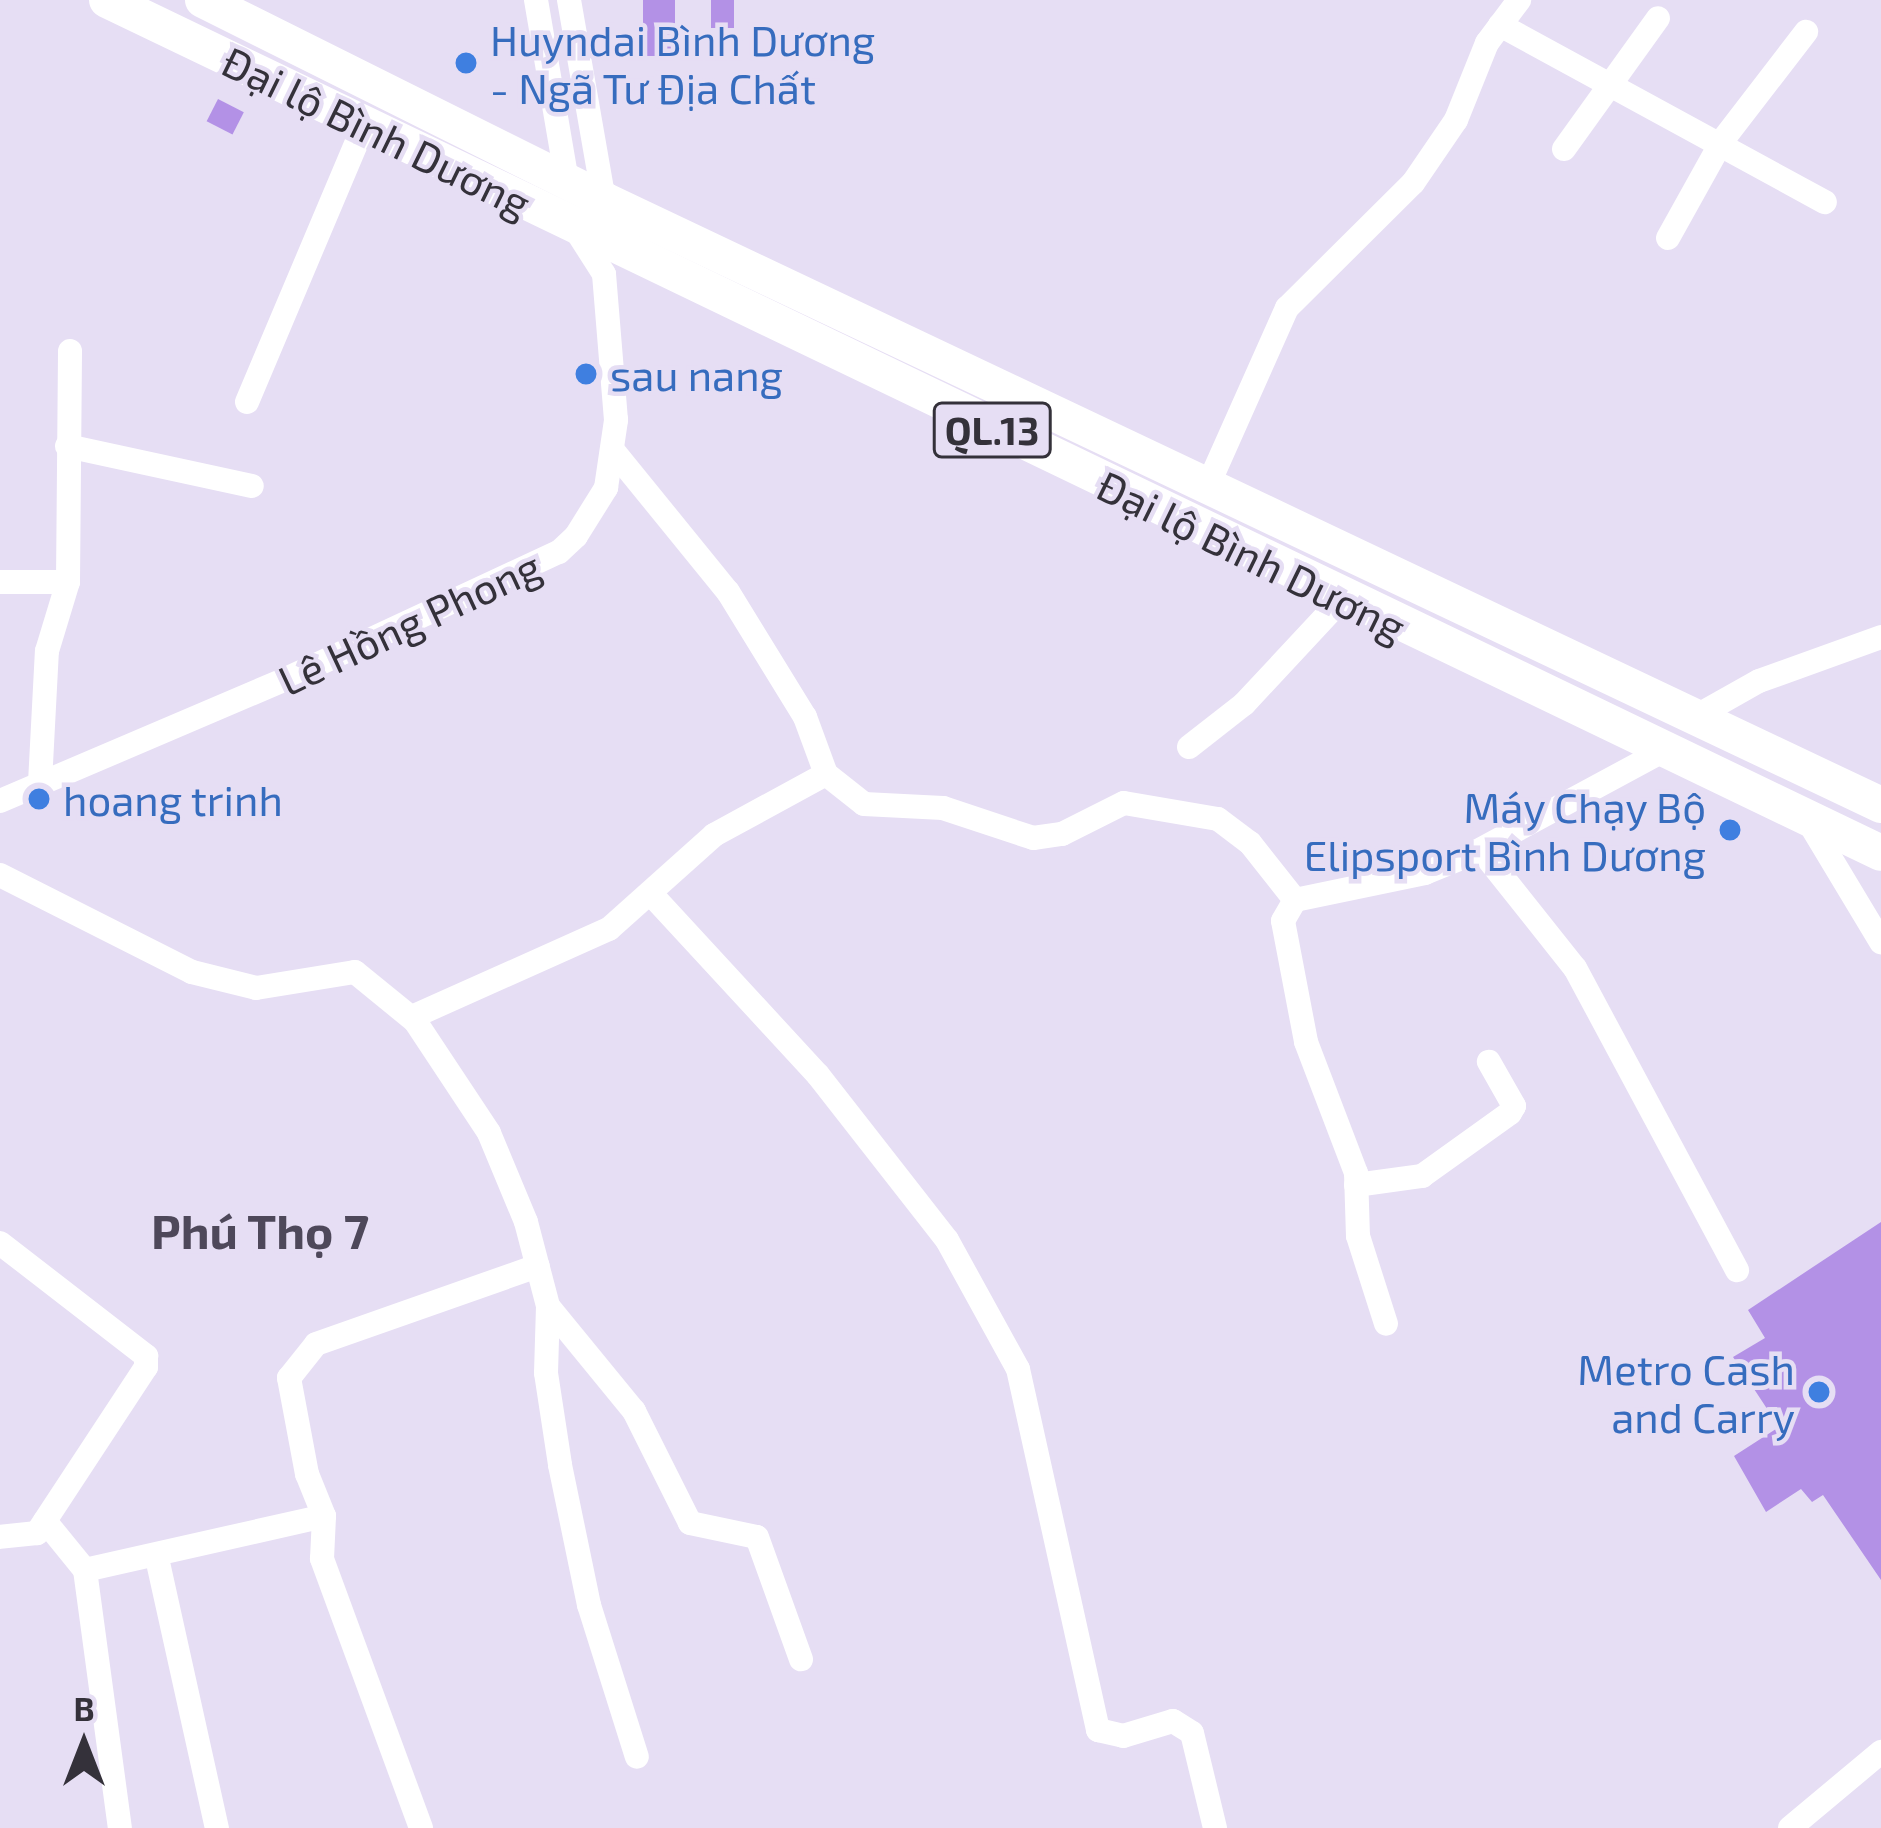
<!DOCTYPE html>
<html>
<head>
<meta charset="utf-8">
<style>
  body { margin:0 }
  #map { position:relative; width:1881px; height:1828px; overflow:hidden; background:#e6def4; font-family:"Exo 2",sans-serif }
  div>[style] { position:absolute }
  [style*='--x'] { left:calc(var(--x)*1px); top:calc(var(--y)*1px); width:calc(var(--w)*1px); rotate:calc(var(--a)*1deg) }
  .building>* { inset:0; background:#b391e6; transform-origin:0 0 }
  .minor>* { height:24px; margin:-12px; padding:0 12px; transform-origin:12px; border-radius:12px; background:#fff }
  .highway>* { height:36px; margin:-18px; padding:0 18px; transform-origin:18px; border-radius:18px; background:#fff }
  .dots>* { width:33px; height:33px; translate:-50% -50%; box-sizing:border-box; border:6px solid #e6def4; border-radius:50% }
  span { translate:-50% -50%; white-space:nowrap; text-align:center; line-height:1.15; -webkit-text-stroke:9px #e6def4; paint-order:stroke }
  .shield-label span { padding:3px 9px; background:#e6def4; border:3px solid; border-radius:9px; -webkit-text-stroke-width:0 }
  .shield-label { font-size:39px; color:#34313a; font-weight:700 }
  .shop-label { font-size:42px; color:#366cbe }
  .left { translate:0 -50%; text-align:left }
  .right { translate:-100% -50%; text-align:right }
  .street-label { font-size:42px; color:#34313a }
  .quarter-label { font-size:48px; color:#4e485a; font-weight:700 }
  .north { position:absolute; left:24px; top:1684px; width:120px; height:120px; -webkit-text-stroke:9px #e6def4; paint-order:stroke; rotate:0deg; font-size:33px; font-weight:700; line-height:48px; text-align:center; color:#34313a }
  .north::after { content:''; display:block; margin:auto; width:42px; height:54px; background:#34313a; clip-path:polygon(50% 0,100% 100%,50% 72%,0 100%) }
</style>
</head>
<body>
<div id="map">
  <div class="building">
    <div style="left:643px;top:0;width:32px;height:56px"></div>
    <div style="left:711px;top:0;width:23px;height:28px"></div>
    <div style="left:218px;top:99px;width:29px;height:25px;rotate:27deg"></div>
    <div style="clip-path:polygon(1881px 1222px,1881px 1580px,1823px 1495px,1812px 1502px,1801px 1489px,1766px 1512px,1734px 1456px,1779px 1427px,1733px 1357px,1765px 1338px,1748px 1310px)"></div>
  </div>
  <div class="minor">
    <div style="--x:536;--y:0;--w:185;--a:80.3"></div>
    <div style="--x:569;--y:0;--w:203;--a:80.1"></div>
    <div style="--x:1500;--y:25;--w:370;--a:28.6"></div>
    <div style="--x:1564;--y:149;--w:161;--a:-54.3"></div>
    <div style="--x:1668;--y:238;--w:111;--a:-60.9"></div>
    <div style="--x:1722;--y:141;--w:138;--a:-52.4"></div>
    <div style="--x:247;--y:402;--w:301;--a:-67.1"></div>
    <div style="--x:67;--y:446;--w:189;--a:12.2"></div>
    <div style="--x:1209;--y:483;--w:192;--a:-66"></div>
    <div style="--x:1287;--y:308;--w:177;--a:-44.8"></div>
    <div style="--x:1413;--y:183;--w:76;--a:-55.7"></div>
    <div style="--x:1456;--y:120;--w:83;--a:-68.1"></div>
    <div style="--x:1487;--y:43;--w:54;--a:-53.3"></div>
    <div style="--x:0;--y:582;--w:68;--a:0"></div>
    <div style="--x:1695;--y:717;--w:73;--a:-29.4"></div>
    <div style="--x:1759;--y:681;--w:130;--a:-19.8"></div>
    <div style="--x:1189;--y:747;--w:70;--a:-38"></div>
    <div style="--x:1244;--y:704;--w:144;--a:-47"></div>
    <div style="--x:826;--y:774;--w:48;--a:38.3"></div>
    <div style="--x:864;--y:804;--w:79;--a:2.9"></div>
    <div style="--x:943;--y:808;--w:95;--a:18.4"></div>
    <div style="--x:1033;--y:838;--w:29;--a:-8"></div>
    <div style="--x:1062;--y:834;--w:69;--a:-26.6"></div>
    <div style="--x:1124;--y:803;--w:95;--a:9.7"></div>
    <div style="--x:1218;--y:819;--w:40;--a:37"></div>
    <div style="--x:1250;--y:843;--w:73;--a:51.7"></div>
    <div style="--x:1295;--y:900;--w:133;--a:-11.7"></div>
    <div style="--x:1425;--y:873;--w:53;--a:-22.2"></div>
    <div style="--x:1474;--y:853;--w:213;--a:-28.4"></div>
    <div style="--x:40;--y:783;--w:132;--a:-87"></div>
    <div style="--x:47;--y:651;--w:72;--a:-73.1"></div>
    <div style="--x:68;--y:582;--w:231;--a:-89.5"></div>
    <div style="--x:0;--y:801;--w:309;--a:-23.1"></div>
    <div style="--x:284;--y:680;--w:303;--a:-25"></div>
    <div style="--x:559;--y:552;--w:23;--a:-43"></div>
    <div style="--x:576;--y:536;--w:57;--a:-58"></div>
    <div style="--x:606;--y:488;--w:69;--a:-81.6"></div>
    <div style="--x:616;--y:420;--w:146;--a:-94.7"></div>
    <div style="--x:604;--y:274;--w:56;--a:-122.6"></div>
    <div style="--x:1807;--y:819;--w:144;--a:59"></div>
    <div style="--x:1481;--y:850;--w:151;--a:51.5"></div>
    <div style="--x:1575;--y:968;--w:343;--a:61.8"></div>
    <div style="--x:0;--y:875;--w:215;--a:26.8"></div>
    <div style="--x:192;--y:972;--w:66;--a:14"></div>
    <div style="--x:256;--y:988;--w:100;--a:-9.2"></div>
    <div style="--x:355;--y:972;--w:77;--a:39.2"></div>
    <div style="--x:415;--y:1021;--w:134;--a:56.5"></div>
    <div style="--x:489;--y:1133;--w:96;--a:67.4"></div>
    <div style="--x:526;--y:1222;--w:87;--a:75.3"></div>
    <div style="--x:548;--y:1306;--w:67;--a:91.7"></div>
    <div style="--x:546;--y:1373;--w:93;--a:81.3"></div>
    <div style="--x:560;--y:1465;--w:143;--a:78.3"></div>
    <div style="--x:589;--y:1605;--w:159;--a:72.5"></div>
    <div style="--x:651;--y:894;--w:246;--a:47.3"></div>
    <div style="--x:818;--y:1075;--w:209;--a:52"></div>
    <div style="--x:947;--y:1240;--w:147;--a:61.2"></div>
    <div style="--x:1018;--y:1369;--w:370;--a:77.5"></div>
    <div style="--x:1098;--y:1730;--w:26;--a:13"></div>
    <div style="--x:1123;--y:1736;--w:52;--a:-16.7"></div>
    <div style="--x:1173;--y:1721;--w:22;--a:32"></div>
    <div style="--x:1192;--y:1733;--w:98;--a:76.4"></div>
    <div style="--x:1295;--y:900;--w:24;--a:120"></div>
    <div style="--x:1283;--y:921;--w:123;--a:79.2"></div>
    <div style="--x:1306;--y:1042;--w:140;--a:69.1"></div>
    <div style="--x:1356;--y:1173;--w:63;--a:88.2"></div>
    <div style="--x:1358;--y:1236;--w:92;--a:72.3"></div>
    <div style="--x:412;--y:1017;--w:216;--a:-24.1"></div>
    <div style="--x:609;--y:929;--w:141;--a:-41.8"></div>
    <div style="--x:714;--y:835;--w:128;--a:-28.6"></div>
    <div style="--x:826;--y:774;--w:61;--a:-110.2"></div>
    <div style="--x:805;--y:717;--w:147;--a:-121.6"></div>
    <div style="--x:728;--y:592;--w:179;--a:-129.1"></div>
    <div style="--x:1356;--y:1185;--w:67;--a:-7.8"></div>
    <div style="--x:1422;--y:1176;--w:108;--a:-35.6"></div>
    <div style="--x:1510;--y:1113;--w:8;--a:-60"></div>
    <div style="--x:1514;--y:1106;--w:51;--a:-119.6"></div>
    <div style="--x:0;--y:1243;--w:185;--a:37.7"></div>
    <div style="--x:146;--y:1356;--w:11;--a:90"></div>
    <div style="--x:146;--y:1367;--w:199;--a:123.3"></div>
    <div style="--x:37;--y:1533;--w:37;--a:174"></div>
    <div style="--x:548;--y:1306;--w:136;--a:50.7"></div>
    <div style="--x:634;--y:1411;--w:125;--a:63.4"></div>
    <div style="--x:690;--y:1523;--w:68;--a:11.8"></div>
    <div style="--x:757;--y:1537;--w:130;--a:70.2"></div>
    <div style="--x:45;--y:1521;--w:63;--a:50.8"></div>
    <div style="--x:85;--y:1570;--w:260;--a:82.3"></div>
    <div style="--x:157;--y:1558;--w:277;--a:77.5"></div>
    <div style="--x:85;--y:1570;--w:245;--a:-12.7"></div>
    <div style="--x:421;--y:1828;--w:287;--a:-110.2"></div>
    <div style="--x:322;--y:1559;--w:43;--a:-87.3"></div>
    <div style="--x:324;--y:1516;--w:45;--a:-112"></div>
    <div style="--x:307;--y:1474;--w:98;--a:-100.6"></div>
    <div style="--x:289;--y:1378;--w:43;--a:-51.5"></div>
    <div style="--x:316;--y:1344;--w:235;--a:-19.4"></div>
    <div style="--x:1790;--y:1828;--w:119;--a:-39.9"></div>
  </div>
  <div class="highway">
    <div style="--x:107;--y:0;--w:1968;--a:25.68"></div>
    <div style="--x:203;--y:0;--w:448;--a:26.5"></div>
    <div style="--x:604;--y:200;--w:1413;--a:25.35"></div>
  </div>
  <div class="dots">
    <div style="left:466px;top:63px;background:#3f7fe0"></div>
    <div style="left:586px;top:374px;background:#3f7fe0"></div>
    <div style="left:39px;top:799px;background:#3f7fe0"></div>
    <div style="left:1730px;top:830px;background:#3f7fe0"></div>
    <div style="left:1819px;top:1392px;background:#3f7fe0"></div>
  </div>
  <div class="shield-label">
    <span style="left:992px;top:430px">QL.13</span>
  </div>
  <div class="shop-label">
    <span class="left" style="left:490px;top:63px">Huyndai Bình Dương<br>- Ngã Tư Địa Chất</span>
    <span class="left" style="left:610px;top:374px">sau nang</span>
    <span class="left" style="left:63px;top:799px">hoang trinh</span>
    <span class="right" style="left:1706px;top:830px">Máy Chạy Bộ<br>Elipsport Bình Dương</span>
    <span class="right" style="left:1795px;top:1392px">Metro Cash<br>and Carry</span>
  </div>
  <div class="street-label">
    <span style="left:377px;top:131px;rotate:26deg">Đại lộ Bình Dương</span>
    <span style="left:1252px;top:555px;rotate:26deg">Đại lộ Bình Dương</span>
    <span style="left:409px;top:622px;rotate:-25deg">Lê Hồng Phong</span>
  </div>
  <div class="quarter-label">
    <span style="left:260px;top:1231px">Phú Thọ 7</span>
  </div>
  <div class="north">B</div>
</div>
</body>
</html>
